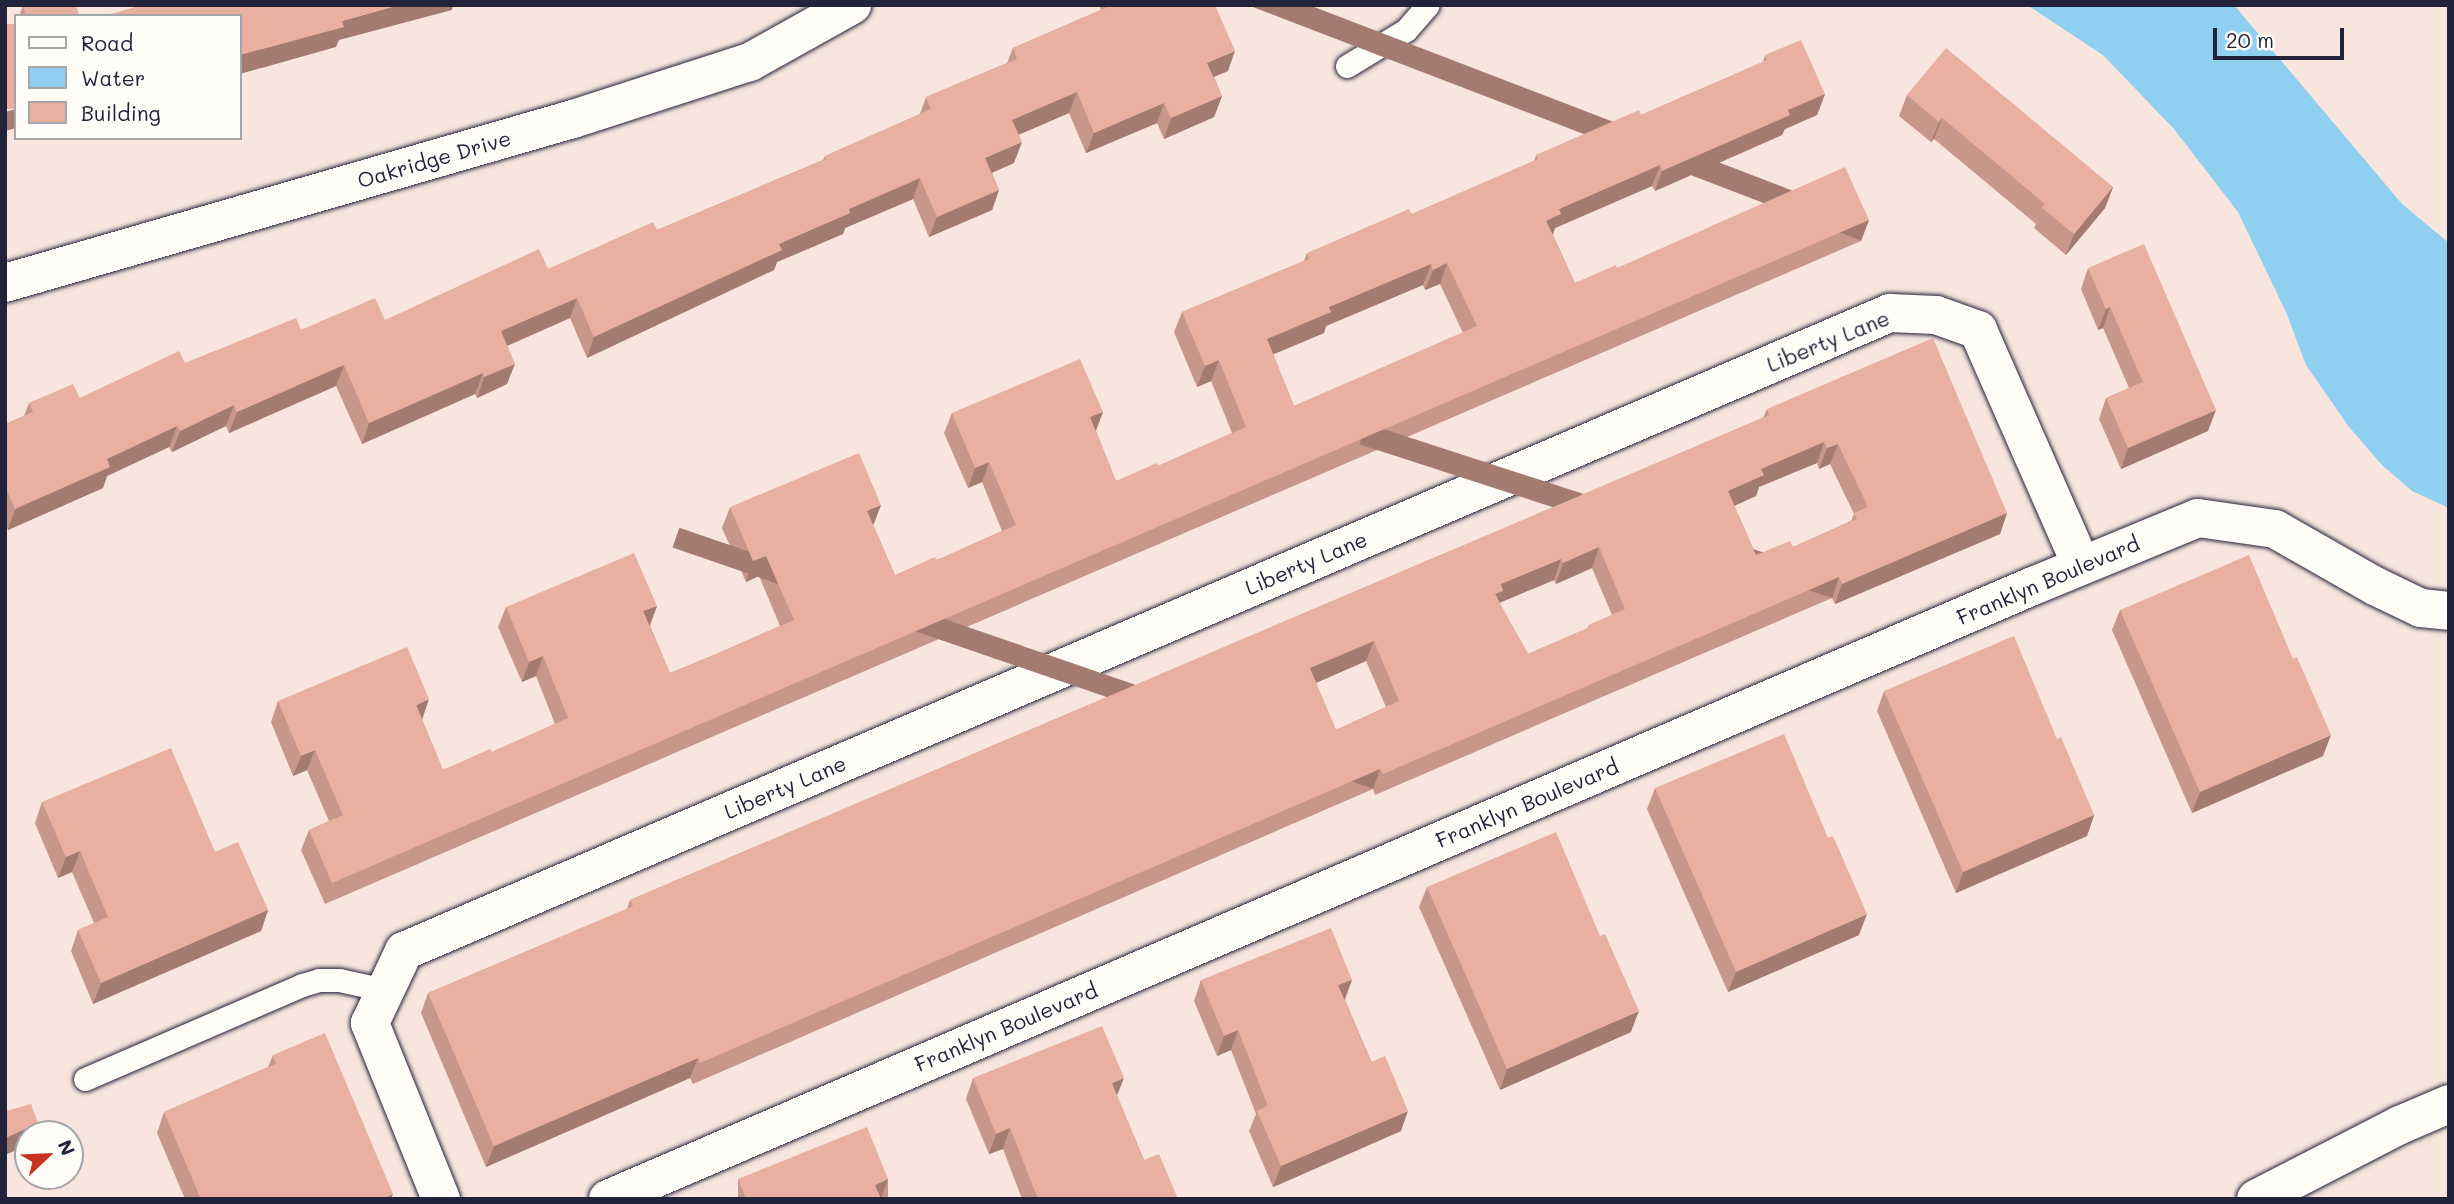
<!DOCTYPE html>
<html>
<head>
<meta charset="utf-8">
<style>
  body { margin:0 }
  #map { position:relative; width:2454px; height:1204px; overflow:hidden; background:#f7e5de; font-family:Mali,sans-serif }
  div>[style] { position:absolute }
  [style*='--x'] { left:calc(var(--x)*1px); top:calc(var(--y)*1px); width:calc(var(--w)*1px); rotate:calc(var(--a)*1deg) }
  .water>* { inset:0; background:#8fcff0 }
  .roads { filter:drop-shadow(0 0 2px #22223b) drop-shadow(0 0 2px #22223b) }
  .lane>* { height:23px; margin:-11.5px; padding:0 11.5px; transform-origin:11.5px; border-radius:11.5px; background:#fdfcf7 }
  .street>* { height:38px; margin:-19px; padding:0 19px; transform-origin:19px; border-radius:19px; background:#fdfcf7 }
  .wall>* { inset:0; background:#c8978b; transform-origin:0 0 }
  .shaded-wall>* { inset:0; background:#a37b71; transform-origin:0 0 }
  .building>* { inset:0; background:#e9b0a2; transform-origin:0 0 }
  span { translate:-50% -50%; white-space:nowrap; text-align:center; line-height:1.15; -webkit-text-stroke:7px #fdfcf7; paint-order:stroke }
  .street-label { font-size:21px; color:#22223b }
  .frame { position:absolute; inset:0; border:7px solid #22223b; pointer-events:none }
  .legend { position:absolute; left:14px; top:14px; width:228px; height:126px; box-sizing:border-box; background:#fdfcf7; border:2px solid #a5a5ac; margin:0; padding:9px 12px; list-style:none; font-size:21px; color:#22223b }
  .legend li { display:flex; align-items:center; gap:14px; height:35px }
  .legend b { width:35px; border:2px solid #a5a5ac }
  .north { position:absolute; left:14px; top:1120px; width:70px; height:70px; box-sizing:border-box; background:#fdfcf7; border:2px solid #a5a5ac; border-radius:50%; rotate:67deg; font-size:19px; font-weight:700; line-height:28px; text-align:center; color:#22223b }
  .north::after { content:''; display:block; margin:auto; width:24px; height:32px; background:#c8321e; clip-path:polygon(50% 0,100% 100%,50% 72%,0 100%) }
  .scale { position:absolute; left:2213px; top:28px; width:131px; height:32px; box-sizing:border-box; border:4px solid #22223b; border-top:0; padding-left:9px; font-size:21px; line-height:24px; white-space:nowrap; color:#22223b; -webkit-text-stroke:5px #fdfcf7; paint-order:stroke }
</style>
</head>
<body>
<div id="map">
  <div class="water">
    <div style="clip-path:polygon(2027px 5px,2234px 5px,2402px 204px,2449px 243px,2449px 508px,2412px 491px,2382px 465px,2349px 427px,2306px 365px,2286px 312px,2238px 212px,2174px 129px,2103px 55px)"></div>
  </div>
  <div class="roads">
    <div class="lane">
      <div style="--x:1347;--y:66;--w:69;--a:-31.4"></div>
      <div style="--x:1406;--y:30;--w:33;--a:-49"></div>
      <div style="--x:85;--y:1079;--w:236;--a:-23.4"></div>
      <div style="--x:302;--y:985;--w:18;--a:-16"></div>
      <div style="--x:319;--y:980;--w:20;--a:0"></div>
      <div style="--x:339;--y:980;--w:47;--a:12.3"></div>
    </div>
    <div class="street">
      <div style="--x:5;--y:283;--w:591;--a:-16.11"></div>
      <div style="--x:573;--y:119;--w:186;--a:-17.9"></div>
      <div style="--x:750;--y:62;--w:117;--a:-29.2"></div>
      <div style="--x:441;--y:1199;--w:190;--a:-112"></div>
      <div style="--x:370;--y:1023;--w:80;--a:-64.7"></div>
      <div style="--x:404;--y:951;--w:1617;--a:-23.24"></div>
      <div style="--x:1890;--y:313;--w:46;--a:2.5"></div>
      <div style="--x:1936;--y:315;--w:45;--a:19.7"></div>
      <div style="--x:1978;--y:330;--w:257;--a:66.3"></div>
      <div style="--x:608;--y:1199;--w:1551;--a:-23.28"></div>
      <div style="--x:2033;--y:586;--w:178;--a:-22.4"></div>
      <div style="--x:2198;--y:518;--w:78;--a:8.1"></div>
      <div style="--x:2275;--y:529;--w:115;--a:29.7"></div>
      <div style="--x:2375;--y:586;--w:51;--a:25.6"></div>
      <div style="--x:2421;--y:608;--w:28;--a:6"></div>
      <div style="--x:2256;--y:1199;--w:162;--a:-27.2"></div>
      <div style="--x:2400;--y:1125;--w:53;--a:-23.2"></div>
    </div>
  </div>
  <div class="wall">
    <div style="clip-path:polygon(1099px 5px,1215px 5px,1228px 71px,1214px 77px,1222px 96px,1214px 117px,1164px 139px,1157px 123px,1086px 153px,1069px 113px,1018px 135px,1014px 163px,992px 173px,999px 190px,992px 210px,929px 237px,913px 199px,845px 228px,843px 234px,777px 262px,774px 270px,587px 358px,570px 318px,507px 346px,507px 384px,477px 398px,475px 394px,362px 444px,336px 386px,229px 433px,226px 426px,172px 452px,169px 447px,107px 476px,103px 488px,8px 530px,5px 524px,5px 424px,24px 416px,29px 403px,80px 398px,185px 363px,301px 330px,385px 320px,548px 269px,657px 230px,823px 160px,825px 156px,920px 114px,926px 97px,1007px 63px,1013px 48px,1101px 10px)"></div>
    <div style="clip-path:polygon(23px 6px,79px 16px,19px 16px)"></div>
    <div style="clip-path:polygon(evenodd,1765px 55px,1825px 94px,1817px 115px,1785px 129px,1782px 135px,1655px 191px,1652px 186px,1555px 228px,1553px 235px,1575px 283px,1617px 268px,1869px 220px,1861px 241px,325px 904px,301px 850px,309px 830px,329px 821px,307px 770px,293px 776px,271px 722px,278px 701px,422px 719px,443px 770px,492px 752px,555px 724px,536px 676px,522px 682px,498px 627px,506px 607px,657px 606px,650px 626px,670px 673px,714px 655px,780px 626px,759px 576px,746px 582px,722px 528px,730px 507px,881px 505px,873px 525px,895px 575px,937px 560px,1002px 531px,982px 482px,968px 488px,944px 433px,952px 413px,1103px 412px,1096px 431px,1116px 481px,1158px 466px,1232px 433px,1211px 381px,1197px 387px,1174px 332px,1182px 312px,1304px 261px,1307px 253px,1412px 214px,1534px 161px,1536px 155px,1641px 115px,1763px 62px,1765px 55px,1440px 284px,1463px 333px,1294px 406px,1273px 354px,1324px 333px,1326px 326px,1423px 285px,1425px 290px,1440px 284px)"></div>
    <div style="clip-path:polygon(1907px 95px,2113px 187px,2105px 208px,2066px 255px,2034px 228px,2036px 224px,1934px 139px,1931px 142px,1899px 116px)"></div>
    <div style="clip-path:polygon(2088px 268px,2208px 431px,2121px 469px,2099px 419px,2106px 398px,2129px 388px,2103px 328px,2098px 330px,2081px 289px)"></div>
    <div style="clip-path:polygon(evenodd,1767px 409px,2007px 513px,2000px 534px,1835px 604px,1832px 598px,1375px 795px,1373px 789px,693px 1084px,690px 1078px,486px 1167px,421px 1013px,428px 993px,627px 909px,630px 900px,1763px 418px,1767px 409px,1817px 463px,1819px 469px,1830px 464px,1854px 514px,1851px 521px,1793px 547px,1756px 555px,1734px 505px,1756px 496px,1759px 487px,1817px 463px,1767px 409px,1592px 568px,1612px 615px,1589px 625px,1588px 628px,1528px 654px,1499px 603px,1554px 580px,1556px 584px,1592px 568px,1767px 409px,1366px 661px,1386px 707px,1336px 730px,1316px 683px,1366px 661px)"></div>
    <div style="clip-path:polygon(2120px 610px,2323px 756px,2192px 813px,2112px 630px)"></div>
    <div style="clip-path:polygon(1884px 691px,2057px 739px,2094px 815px,2087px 836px,1956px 893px,1877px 711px)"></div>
    <div style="clip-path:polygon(1655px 788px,1859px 935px,1728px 992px,1647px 809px)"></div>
    <div style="clip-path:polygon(42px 802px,215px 852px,268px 910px,261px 931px,93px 1004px,71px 951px,78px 930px,94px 923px,72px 872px,58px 878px,35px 823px)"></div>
    <div style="clip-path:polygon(1427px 887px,1631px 1032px,1500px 1090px,1419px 907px)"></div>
    <div style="clip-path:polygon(1201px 980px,1352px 980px,1345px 1000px,1401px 1131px,1273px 1187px,1249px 1131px,1256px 1114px,1231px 1050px,1217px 1056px,1194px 1001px)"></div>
    <div style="clip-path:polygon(273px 1055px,391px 1199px,185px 1199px,157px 1133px,164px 1112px,268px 1067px)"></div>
    <div style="clip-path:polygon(973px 1078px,1117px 1096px,1144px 1160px,1178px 1199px,1022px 1199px,1003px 1149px,989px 1154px,966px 1099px)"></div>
    <div style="left:738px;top:1179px;width:150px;height:21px"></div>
  </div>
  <div class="shaded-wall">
    <div style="clip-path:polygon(399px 5px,453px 5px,452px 10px,339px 40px,336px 47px,240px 74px,240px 55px,342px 21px)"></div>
    <div style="clip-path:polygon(1235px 51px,1228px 71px,1199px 83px,1207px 63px)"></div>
    <div style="clip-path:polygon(1077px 92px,1069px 113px,1004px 141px,1012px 120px)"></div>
    <div style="clip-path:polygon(1825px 94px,1817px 115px,1785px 129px,1782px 135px,1655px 191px,1662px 171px,1788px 110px)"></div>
    <div style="clip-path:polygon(1222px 96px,1214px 117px,1164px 139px,1171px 118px)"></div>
    <div style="clip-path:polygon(1164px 103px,1157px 123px,1086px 153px,1094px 133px)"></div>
    <div style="clip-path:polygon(16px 109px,16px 128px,5px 131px,5px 112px)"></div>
    <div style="clip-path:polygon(1942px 118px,1934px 139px,1931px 142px,1939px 122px)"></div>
    <div style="clip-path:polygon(1022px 142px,1014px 163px,977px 179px,985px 158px)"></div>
    <div style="clip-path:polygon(1660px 165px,1652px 186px,1555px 228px,1553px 234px,1546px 221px,1559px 209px)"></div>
    <div style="clip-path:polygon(920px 178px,913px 199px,845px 228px,843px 234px,777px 262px,774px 270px,587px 358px,594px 337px,849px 209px)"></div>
    <div style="clip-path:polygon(2113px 187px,2105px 208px,2066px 255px,2074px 234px)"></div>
    <div style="clip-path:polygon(999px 190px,992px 210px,929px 237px,937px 217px)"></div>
    <div style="left:1869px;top:220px;width:22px;height:1674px;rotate:111deg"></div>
    <div style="clip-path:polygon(1447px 263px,1440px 284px,1425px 290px,1433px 270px)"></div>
    <div style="clip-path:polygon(1431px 264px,1423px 285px,1326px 326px,1324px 333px,1260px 360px,1267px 339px,1329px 307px)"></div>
    <div style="clip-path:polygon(577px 298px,570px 318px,493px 352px,501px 331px)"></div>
    <div style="clip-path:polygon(2110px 307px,2103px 328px,2098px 330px,2106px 309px)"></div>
    <div style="clip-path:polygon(1219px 360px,1211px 381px,1197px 387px,1205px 366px)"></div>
    <div style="clip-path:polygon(515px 364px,507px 384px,477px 398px,484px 377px)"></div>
    <div style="clip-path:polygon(344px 365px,336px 386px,229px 433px,237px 412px)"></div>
    <div style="clip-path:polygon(483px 373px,475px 394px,362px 444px,369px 423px)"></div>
    <div style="clip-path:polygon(234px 405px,226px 426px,172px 452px,180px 431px)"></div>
    <div style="clip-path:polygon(2216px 410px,2208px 431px,2121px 469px,2128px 448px)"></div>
    <div style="clip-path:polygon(1103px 412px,1095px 432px,1090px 417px)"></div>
    <div style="clip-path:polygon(177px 426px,169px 447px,107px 476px,103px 488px,8px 530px,15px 509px,107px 459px)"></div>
    <div style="clip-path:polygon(1824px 442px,1817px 463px,1759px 487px,1756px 496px,1721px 512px,1728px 491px,1761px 469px)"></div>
    <div style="clip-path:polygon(1838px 444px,1830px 464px,1819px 469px,1827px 448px)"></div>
    <div style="clip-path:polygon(989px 462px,982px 482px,968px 488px,975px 468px)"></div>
    <div style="clip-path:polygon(881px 505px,873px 526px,867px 511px)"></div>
    <div style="clip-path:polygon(2007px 513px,2000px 534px,1835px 604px,1842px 584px)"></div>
    <div style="clip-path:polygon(1599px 547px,1592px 568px,1556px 584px,1563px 563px)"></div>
    <div style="clip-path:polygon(766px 556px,759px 576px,746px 582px,753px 561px)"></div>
    <div style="clip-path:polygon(1561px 559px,1554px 580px,1499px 603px,1495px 594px,1501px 584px)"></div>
    <div style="left:1839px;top:577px;width:22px;height:497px;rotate:108deg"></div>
    <div style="clip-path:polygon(657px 606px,649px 626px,643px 611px)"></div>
    <div style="clip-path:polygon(1374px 641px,1366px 661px,1302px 689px,1310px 668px)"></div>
    <div style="clip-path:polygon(543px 656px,536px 676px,522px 682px,529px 662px)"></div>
    <div style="clip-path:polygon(429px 699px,422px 720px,416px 705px)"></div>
    <div style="clip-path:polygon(2331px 735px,2323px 756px,2192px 813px,2200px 792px)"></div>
    <div style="clip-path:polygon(315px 750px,307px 770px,293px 776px,301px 756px)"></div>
    <div style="left:1380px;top:769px;width:21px;height:741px;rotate:109deg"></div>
    <div style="clip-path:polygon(2094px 815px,2087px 836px,1956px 893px,1963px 872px)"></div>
    <div style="clip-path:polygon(80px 851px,72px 872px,58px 878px,66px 857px)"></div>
    <div style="clip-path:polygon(268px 910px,261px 931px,93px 1004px,101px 983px)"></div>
    <div style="clip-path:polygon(1867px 914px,1859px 935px,1728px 992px,1736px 972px)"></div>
    <div style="clip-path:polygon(1352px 980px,1344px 1000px,1338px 985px)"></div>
    <div style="clip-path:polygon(1639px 1011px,1631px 1032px,1500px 1090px,1507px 1069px)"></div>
    <div style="clip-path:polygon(1238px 1030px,1231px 1050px,1217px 1056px,1224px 1036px)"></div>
    <div style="clip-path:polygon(698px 1058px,690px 1078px,486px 1167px,494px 1146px)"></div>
    <div style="clip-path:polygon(1124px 1078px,1116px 1098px,1112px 1083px)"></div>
    <div style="clip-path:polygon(1408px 1111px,1401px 1131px,1273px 1187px,1281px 1166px)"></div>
    <div style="clip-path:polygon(38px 1123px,34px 1134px,28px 1134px,28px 1145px,5px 1155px,5px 1138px)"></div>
    <div style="clip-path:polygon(1010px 1128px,1003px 1149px,989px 1154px,996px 1134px)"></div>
    <div style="clip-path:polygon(888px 1179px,881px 1199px,875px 1185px)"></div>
    <div style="clip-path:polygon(393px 1194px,391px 1199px,382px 1199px)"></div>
  </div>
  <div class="building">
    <div style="clip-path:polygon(25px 5px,76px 5px,79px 16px,26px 16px,23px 6px)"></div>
    <div style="clip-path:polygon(142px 5px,155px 5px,155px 6px,159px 5px,399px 5px,342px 21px,344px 27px,240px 55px,240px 16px,104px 16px)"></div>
    <div style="clip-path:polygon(1112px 5px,1215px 5px,1235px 51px,1207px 63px,1222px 96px,1171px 118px,1164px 103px,1094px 133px,1077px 92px,1012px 120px,1022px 142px,985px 158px,999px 190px,937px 217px,920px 178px,849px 209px,850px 213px,779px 244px,782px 250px,594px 337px,577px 298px,501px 331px,515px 364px,484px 377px,483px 373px,369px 423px,344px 365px,237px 412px,234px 405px,180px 431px,177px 426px,107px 459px,110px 467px,15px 509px,5px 486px,5px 424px,33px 412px,29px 403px,73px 384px,80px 398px,179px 351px,185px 363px,296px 318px,301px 330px,375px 298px,385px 320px,539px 249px,548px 269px,653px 222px,657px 230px,826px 159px,825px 156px,931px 109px,926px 97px,1017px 59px,1013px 48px)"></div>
    <div style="left:16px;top:24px;width:85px;height:11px;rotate:90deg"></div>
    <div style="clip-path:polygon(evenodd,1801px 40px,1825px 94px,1788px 110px,1790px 115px,1662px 171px,1660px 165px,1559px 209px,1561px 214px,1546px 221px,1575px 283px,1616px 265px,1617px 268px,1845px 167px,1869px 220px,332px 883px,309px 830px,343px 815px,315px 750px,301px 756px,278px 701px,407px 647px,429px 699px,416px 705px,443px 770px,490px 749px,492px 752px,568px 718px,543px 656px,529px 662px,506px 607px,634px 553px,657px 606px,643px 611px,670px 673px,714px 655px,794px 620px,766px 556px,753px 561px,730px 507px,859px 453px,881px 505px,867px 511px,895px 575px,935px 557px,937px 560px,1016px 525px,989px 462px,975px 468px,952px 413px,1080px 359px,1103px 412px,1090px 417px,1116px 481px,1157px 463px,1158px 466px,1246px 427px,1219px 360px,1205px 366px,1182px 312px,1309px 259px,1307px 253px,1409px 209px,1412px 214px,1538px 159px,1536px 155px,1639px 110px,1641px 115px,1767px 60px,1765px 55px,1801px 40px,1447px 263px,1477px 326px,1294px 406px,1267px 339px,1331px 312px,1329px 307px,1431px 264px,1433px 270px,1447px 263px)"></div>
    <div style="clip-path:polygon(1946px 48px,2113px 187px,2074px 234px,2042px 208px,2045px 204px,1942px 118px,1939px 122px,1907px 95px)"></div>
    <div style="clip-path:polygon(2144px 244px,2216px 410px,2128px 448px,2106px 398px,2143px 382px,2110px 307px,2106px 309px,2088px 268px)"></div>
    <div style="clip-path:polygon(evenodd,1933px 338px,2007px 513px,1842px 584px,1839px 577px,1383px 774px,1380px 769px,700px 1063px,698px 1058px,494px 1146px,428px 993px,633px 906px,630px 900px,1769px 415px,1767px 409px,1933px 338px,1824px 442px,1827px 448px,1838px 444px,1868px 507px,1854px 513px,1857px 519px,1793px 547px,1790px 541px,1756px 555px,1728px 491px,1764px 475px,1761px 469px,1824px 442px,1933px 338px,1599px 547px,1625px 609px,1589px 625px,1590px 627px,1528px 654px,1495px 594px,1503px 591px,1501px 584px,1561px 559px,1563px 563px,1599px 547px,1933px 338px,1374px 641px,1399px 701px,1336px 730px,1310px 668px,1374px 641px)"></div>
    <div style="clip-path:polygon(2249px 555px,2293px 659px,2297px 657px,2331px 735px,2200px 792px,2120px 610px)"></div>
    <div style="clip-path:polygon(2014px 636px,2057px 739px,2061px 737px,2094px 815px,1963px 872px,1884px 691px)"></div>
    <div style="clip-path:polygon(1784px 734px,1828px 838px,1833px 836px,1867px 914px,1736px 972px,1655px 788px)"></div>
    <div style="clip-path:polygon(171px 748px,215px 852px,238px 842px,268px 910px,101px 983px,78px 930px,108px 917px,80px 851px,66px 857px,42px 802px)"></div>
    <div style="clip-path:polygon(1556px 832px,1600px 936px,1605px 934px,1639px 1011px,1507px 1069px,1427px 887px)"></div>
    <div style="clip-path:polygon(1331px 928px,1352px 980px,1338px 985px,1371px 1062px,1385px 1056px,1408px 1111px,1281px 1166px,1257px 1111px,1268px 1106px,1238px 1030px,1224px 1036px,1201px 980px)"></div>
    <div style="clip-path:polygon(1102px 1026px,1124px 1078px,1112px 1083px,1144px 1160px,1159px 1154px,1178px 1199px,1038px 1199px,1010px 1128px,996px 1134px,973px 1078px)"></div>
    <div style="clip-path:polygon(325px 1033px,393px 1194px,382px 1199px,201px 1199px,164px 1112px,276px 1064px,273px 1055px)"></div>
    <div style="clip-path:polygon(31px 1104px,38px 1123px,5px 1138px,5px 1109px,6px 1111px)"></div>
    <div style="clip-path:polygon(867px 1127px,888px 1179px,875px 1185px,881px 1199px,746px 1199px,738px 1179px)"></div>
  </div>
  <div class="street-label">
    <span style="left:434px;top:159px;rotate:-16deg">Oakridge Drive</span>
    <span style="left:1828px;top:341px;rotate:-22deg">Liberty Lane</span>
    <span style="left:1306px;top:563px;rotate:-23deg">Liberty Lane</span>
    <span style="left:2048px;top:580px;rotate:-23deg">Franklyn Boulevard</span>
    <span style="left:785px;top:787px;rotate:-23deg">Liberty Lane</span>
    <span style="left:1527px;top:803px;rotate:-23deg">Franklyn Boulevard</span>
    <span style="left:1006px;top:1027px;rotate:-23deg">Franklyn Boulevard</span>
  </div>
  <div class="frame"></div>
  <ul class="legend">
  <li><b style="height:9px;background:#fdfcf7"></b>Road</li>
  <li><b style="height:19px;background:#8fcff0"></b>Water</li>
  <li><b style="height:19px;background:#e9b0a2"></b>Building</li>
  </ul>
  <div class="north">N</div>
  <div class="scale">20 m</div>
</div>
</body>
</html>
